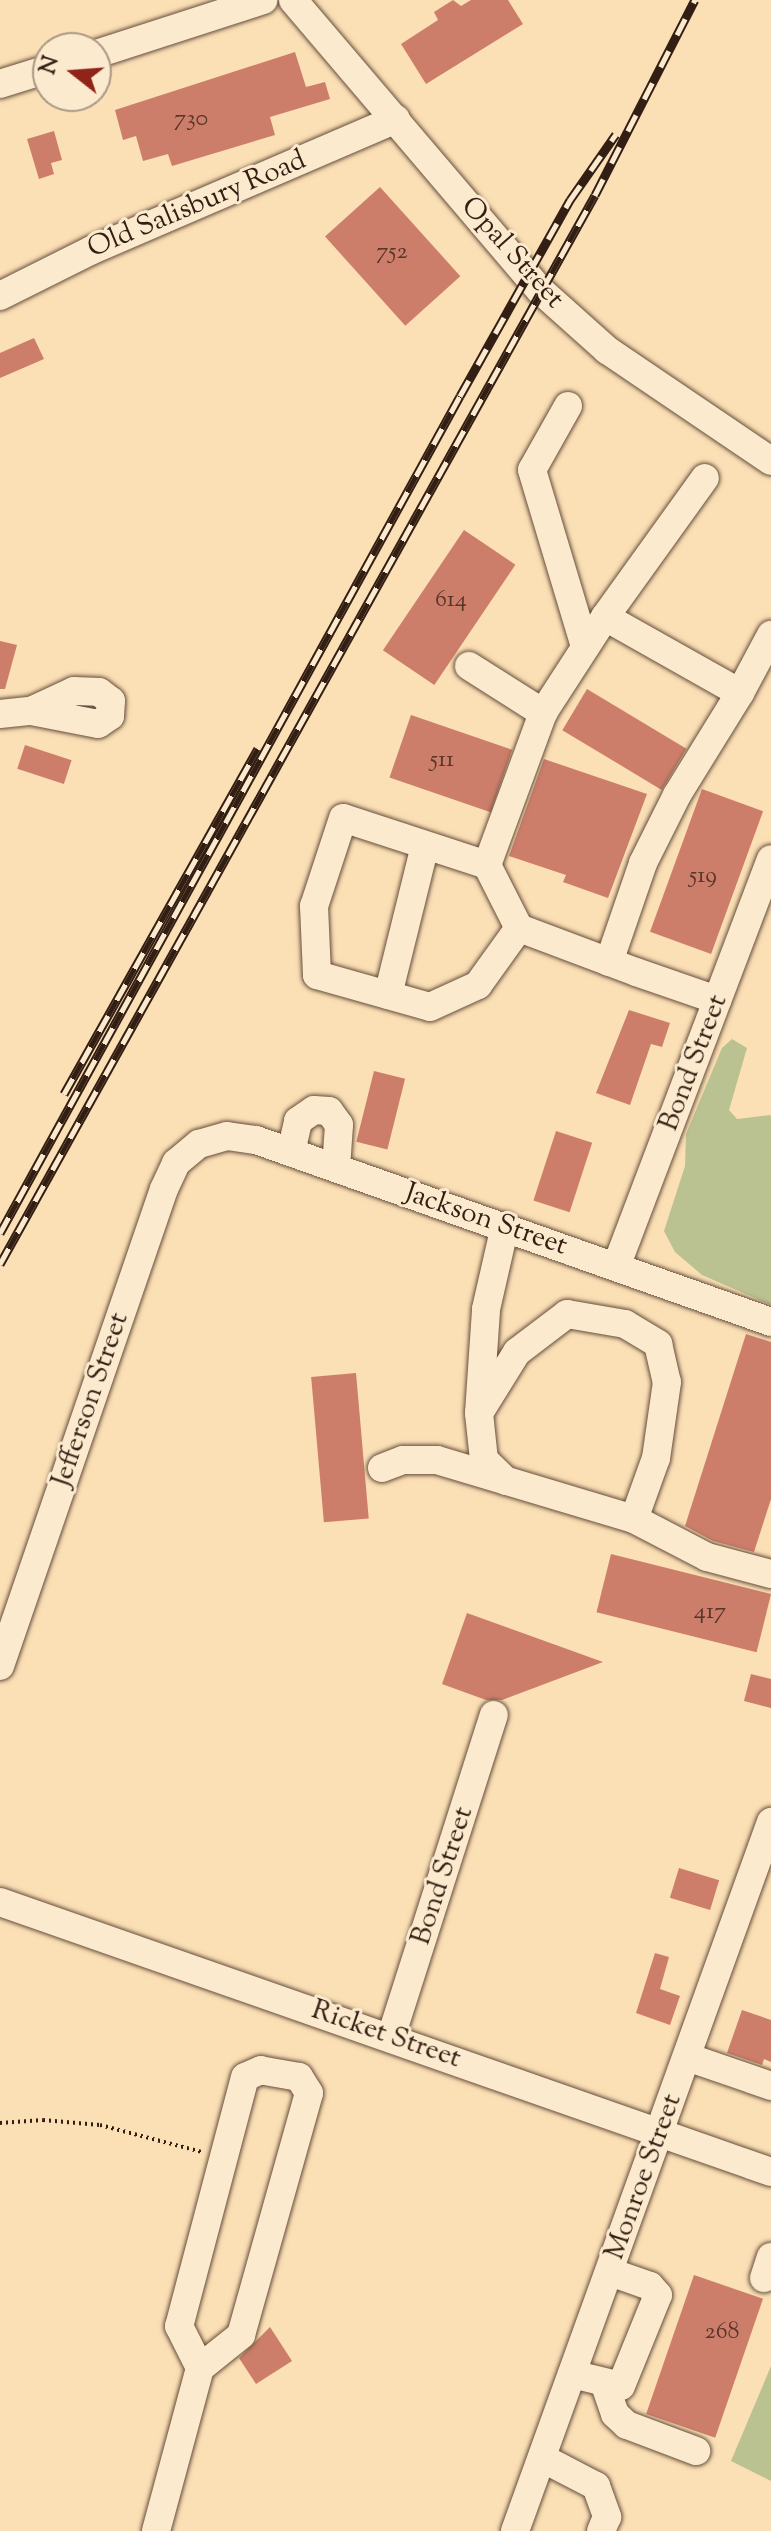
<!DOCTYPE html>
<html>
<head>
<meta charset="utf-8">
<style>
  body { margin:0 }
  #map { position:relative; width:771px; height:2531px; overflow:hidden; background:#fbdfb5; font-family:"Sorts Mill Goudy",serif }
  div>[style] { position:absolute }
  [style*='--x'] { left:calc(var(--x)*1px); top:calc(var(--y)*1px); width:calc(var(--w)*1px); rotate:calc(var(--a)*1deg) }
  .green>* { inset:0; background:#bbc291 }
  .building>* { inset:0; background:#cc7e6b; transform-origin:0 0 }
  .path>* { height:4px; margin-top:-2px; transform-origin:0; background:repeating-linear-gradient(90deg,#331e13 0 2px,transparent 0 6px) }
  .roads { filter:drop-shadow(0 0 2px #654e3c) drop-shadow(0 0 2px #654e3c) }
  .minor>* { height:28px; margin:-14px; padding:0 14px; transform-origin:14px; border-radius:14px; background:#fceacf }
  .rail>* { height:9px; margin-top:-4.5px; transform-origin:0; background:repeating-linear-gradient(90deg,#fceacf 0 18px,#331e13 0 36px); box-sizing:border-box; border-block:2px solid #331e13 }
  span { translate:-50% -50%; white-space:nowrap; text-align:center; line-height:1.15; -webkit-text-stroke:6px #fceacf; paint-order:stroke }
  .number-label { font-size:24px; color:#593629 }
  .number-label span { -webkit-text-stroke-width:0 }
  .street-label { font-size:28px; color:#331e13 }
  .north { position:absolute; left:32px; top:32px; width:80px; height:80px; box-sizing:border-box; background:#fceacf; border:2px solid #ac9884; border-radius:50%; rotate:287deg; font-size:22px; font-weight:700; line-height:32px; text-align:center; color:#331e13 }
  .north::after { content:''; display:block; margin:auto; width:28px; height:36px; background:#8f2418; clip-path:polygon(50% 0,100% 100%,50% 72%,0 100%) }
</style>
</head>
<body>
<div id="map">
  <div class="green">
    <div style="clip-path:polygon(732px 1039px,747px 1048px,729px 1110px,737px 1119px,771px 1115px,771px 1305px,702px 1275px,675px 1252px,664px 1231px,685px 1166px,686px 1134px,722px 1048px)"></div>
    <div style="clip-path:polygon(771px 2366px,771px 2481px,731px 2461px)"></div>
  </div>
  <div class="building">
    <div style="clip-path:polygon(453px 0,461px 6px,471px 0,508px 0,523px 24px,426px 84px,401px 44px,438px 20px,434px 12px)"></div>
    <div style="clip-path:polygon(295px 52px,306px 87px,325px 82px,330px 99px,270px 117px,275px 135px,172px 166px,168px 154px,143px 161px,136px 136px,123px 140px,115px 110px)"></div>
    <div style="clip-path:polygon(54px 131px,62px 160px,51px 163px,54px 174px,39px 179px,27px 139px)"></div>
    <div style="left:380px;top:187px;width:120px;height:74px;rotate:48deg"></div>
    <div style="clip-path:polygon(34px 338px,44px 359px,0 378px,0 353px)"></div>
    <div style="left:464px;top:530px;width:62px;height:145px;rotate:34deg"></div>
    <div style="clip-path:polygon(0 641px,17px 645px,5px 689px,0 689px)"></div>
    <div style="left:587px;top:689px;width:116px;height:48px;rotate:31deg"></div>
    <div style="left:411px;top:715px;width:107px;height:66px;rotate:19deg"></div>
    <div style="left:25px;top:745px;width:49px;height:25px;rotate:18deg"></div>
    <div style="clip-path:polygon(544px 759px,647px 794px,608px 898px,563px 882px,566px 875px,509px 856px)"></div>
    <div style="left:702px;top:789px;width:65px;height:152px;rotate:20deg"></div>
    <div style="clip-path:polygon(629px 1010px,670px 1023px,662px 1047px,651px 1044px,630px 1105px,596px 1093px)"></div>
    <div style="left:374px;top:1071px;width:32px;height:73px;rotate:14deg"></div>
    <div style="left:556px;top:1131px;width:38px;height:73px;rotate:18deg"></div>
    <div style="clip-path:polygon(746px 1334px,771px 1342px,771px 1499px,754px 1552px,713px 1541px,685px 1526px)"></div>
    <div style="left:356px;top:1373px;width:146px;height:45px;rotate:85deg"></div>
    <div style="left:611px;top:1554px;width:165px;height:60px;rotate:14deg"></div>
    <div style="clip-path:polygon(467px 1613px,603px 1662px,502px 1700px,486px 1700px,442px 1684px)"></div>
    <div style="clip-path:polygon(751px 1674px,771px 1679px,771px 1708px,744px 1701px)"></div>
    <div style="left:679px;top:1868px;width:42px;height:31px;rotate:17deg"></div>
    <div style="clip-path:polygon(655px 1953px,669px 1957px,660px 1989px,680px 1996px,670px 2025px,636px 2013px)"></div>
    <div style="clip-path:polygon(742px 2010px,771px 2020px,771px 2062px,764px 2059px,762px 2065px,727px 2053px)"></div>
    <div style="left:694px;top:2275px;width:73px;height:147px;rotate:19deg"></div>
    <div style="clip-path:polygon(270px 2327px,292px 2361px,256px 2384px,239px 2358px)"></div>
  </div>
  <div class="path">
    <div style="--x:0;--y:2123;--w:43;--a:-4"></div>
    <div style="--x:43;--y:2120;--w:57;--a:5"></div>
    <div style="--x:100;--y:2125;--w:106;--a:14.8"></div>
  </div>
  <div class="roads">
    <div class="minor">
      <div style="--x:293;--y:0;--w:382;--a:49.6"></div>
      <div style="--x:541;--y:291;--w:89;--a:41.8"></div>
      <div style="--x:607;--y:350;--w:198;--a:34.1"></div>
      <div style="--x:96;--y:54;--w:176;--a:-17.9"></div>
      <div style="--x:0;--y:84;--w:50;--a:-17.4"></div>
      <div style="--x:0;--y:296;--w:103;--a:-26.6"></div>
      <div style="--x:92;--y:250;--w:331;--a:-23.3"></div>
      <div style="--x:568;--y:406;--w:73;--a:119.4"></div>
      <div style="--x:532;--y:470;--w:185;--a:73.3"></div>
      <div style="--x:605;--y:617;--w:171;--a:-54.3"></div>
      <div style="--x:469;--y:666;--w:88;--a:32.4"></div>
      <div style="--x:74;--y:691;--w:25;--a:2"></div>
      <div style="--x:99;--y:692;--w:15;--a:37"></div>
      <div style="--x:111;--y:701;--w:15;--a:94"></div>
      <div style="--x:110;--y:716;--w:14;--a:146"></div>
      <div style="--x:98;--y:724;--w:68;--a:-169"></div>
      <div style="--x:31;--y:711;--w:47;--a:-24.9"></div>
      <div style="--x:740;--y:693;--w:66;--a:-61.9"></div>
      <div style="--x:0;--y:714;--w:31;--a:-6"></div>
      <div style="--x:487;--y:865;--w:151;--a:-161.9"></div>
      <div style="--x:343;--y:818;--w:93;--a:108.2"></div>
      <div style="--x:314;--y:906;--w:69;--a:87.5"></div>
      <div style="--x:317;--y:975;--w:117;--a:15.8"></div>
      <div style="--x:430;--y:1007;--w:53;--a:-24.6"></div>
      <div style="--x:478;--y:985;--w:70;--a:-54.3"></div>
      <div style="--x:609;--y:962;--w:105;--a:-71"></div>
      <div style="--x:643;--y:863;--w:76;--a:-63.4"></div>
      <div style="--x:677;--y:795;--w:120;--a:-58.3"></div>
      <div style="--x:740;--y:693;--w:155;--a:-150.6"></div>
      <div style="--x:605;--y:617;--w:114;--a:122.9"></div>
      <div style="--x:543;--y:713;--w:162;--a:110.2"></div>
      <div style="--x:487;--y:865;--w:71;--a:63.1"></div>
      <div style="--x:519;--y:928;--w:125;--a:20.6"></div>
      <div style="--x:636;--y:972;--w:86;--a:19.1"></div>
      <div style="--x:388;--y:995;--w:154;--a:-76.1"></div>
      <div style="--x:291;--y:1152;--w:32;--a:-77"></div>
      <div style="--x:298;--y:1121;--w:19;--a:-35"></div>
      <div style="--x:314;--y:1110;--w:15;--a:4"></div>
      <div style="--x:329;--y:1111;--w:17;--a:54"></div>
      <div style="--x:339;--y:1125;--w:43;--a:94"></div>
      <div style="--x:616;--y:1267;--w:436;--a:-69.2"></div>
      <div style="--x:479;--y:1413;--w:104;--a:-86.1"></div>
      <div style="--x:486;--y:1309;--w:85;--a:-77.1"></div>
      <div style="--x:382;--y:1468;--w:22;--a:-21"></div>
      <div style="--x:403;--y:1460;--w:34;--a:0"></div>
      <div style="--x:437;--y:1460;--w:206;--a:16.7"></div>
      <div style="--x:634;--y:1519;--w:82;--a:27.5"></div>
      <div style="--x:707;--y:1557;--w:66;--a:14.9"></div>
      <div style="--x:506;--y:1481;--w:30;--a:-136"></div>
      <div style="--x:484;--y:1460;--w:47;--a:-96.1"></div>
      <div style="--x:479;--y:1413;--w:72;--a:-58.1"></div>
      <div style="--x:517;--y:1352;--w:63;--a:-37.2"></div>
      <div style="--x:567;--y:1314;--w:59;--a:9.8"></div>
      <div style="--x:625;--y:1324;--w:39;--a:31"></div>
      <div style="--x:658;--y:1344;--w:39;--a:77"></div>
      <div style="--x:667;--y:1382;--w:77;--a:98.2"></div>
      <div style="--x:656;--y:1458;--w:65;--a:109.8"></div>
      <div style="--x:0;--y:1666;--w:504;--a:-71.03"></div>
      <div style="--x:164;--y:1189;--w:29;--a:-65"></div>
      <div style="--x:176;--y:1163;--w:30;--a:-40"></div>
      <div style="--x:199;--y:1144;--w:29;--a:-16"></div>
      <div style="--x:227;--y:1136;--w:29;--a:8"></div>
      <div style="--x:256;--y:1140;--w:546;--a:19.46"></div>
      <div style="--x:0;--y:1902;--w:817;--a:19.3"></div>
      <div style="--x:391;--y:2037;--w:338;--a:-72.3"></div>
      <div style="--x:687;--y:2057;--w:89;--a:19"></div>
      <div style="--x:764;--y:2278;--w:22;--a:-72"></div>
      <div style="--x:572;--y:2374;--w:50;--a:13.8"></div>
      <div style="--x:621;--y:2386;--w:98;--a:-67.9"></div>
      <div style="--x:658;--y:2295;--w:12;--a:-132"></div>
      <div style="--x:650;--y:2286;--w:42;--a:-160.7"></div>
      <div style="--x:605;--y:2385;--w:31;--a:71"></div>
      <div style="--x:615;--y:2414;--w:16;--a:43"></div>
      <div style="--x:627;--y:2425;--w:74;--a:20.6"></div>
      <div style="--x:542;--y:2458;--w:61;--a:27.4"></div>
      <div style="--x:596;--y:2486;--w:33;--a:70"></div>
      <div style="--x:607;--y:2517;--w:15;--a:113"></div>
      <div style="--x:156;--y:2531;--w:169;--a:-74.9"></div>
      <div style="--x:200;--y:2368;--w:53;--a:-38.8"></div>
      <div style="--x:241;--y:2335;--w:251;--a:-74.3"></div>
      <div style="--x:309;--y:2093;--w:19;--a:-122"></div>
      <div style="--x:299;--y:2077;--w:39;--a:-170"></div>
      <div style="--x:261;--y:2070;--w:17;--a:156"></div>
      <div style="--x:245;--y:2077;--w:258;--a:104.8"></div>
      <div style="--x:179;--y:2326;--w:47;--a:63.4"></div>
      <div style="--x:515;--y:2531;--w:754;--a:-70.15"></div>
    </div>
  </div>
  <div class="rail">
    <div style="--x:64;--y:1094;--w:396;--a:-60.7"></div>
    <div style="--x:0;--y:1233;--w:955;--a:-61.21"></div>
    <div style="--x:460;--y:396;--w:225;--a:-60.7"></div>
    <div style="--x:570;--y:200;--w:80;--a:-55.1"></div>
    <div style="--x:0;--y:1264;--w:1223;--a:-60.9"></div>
    <div style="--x:595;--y:195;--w:219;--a:-62.9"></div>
  </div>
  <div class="number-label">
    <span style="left:191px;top:120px">730</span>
    <span style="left:392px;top:253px">752</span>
    <span style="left:451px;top:601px">614</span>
    <span style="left:442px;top:761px">511</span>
    <span style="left:703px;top:877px">519</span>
    <span style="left:710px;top:1613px">417</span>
    <span style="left:722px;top:2333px">268</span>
  </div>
  <div class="street-label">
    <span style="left:197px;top:205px;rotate:-23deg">Old Salisbury Road</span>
    <span style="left:512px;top:253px;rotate:48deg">Opal Street</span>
    <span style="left:694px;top:1063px;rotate:-69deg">Bond Street</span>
    <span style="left:486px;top:1220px;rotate:19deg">Jackson Street</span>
    <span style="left:91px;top:1400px;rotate:-71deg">Jefferson Street</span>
    <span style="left:443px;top:1876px;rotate:-72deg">Bond Street</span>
    <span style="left:386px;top:2035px;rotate:19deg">Ricket Street</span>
    <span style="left:644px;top:2177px;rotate:-70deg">Monroe Street</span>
  </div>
  <div class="north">N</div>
</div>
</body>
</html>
